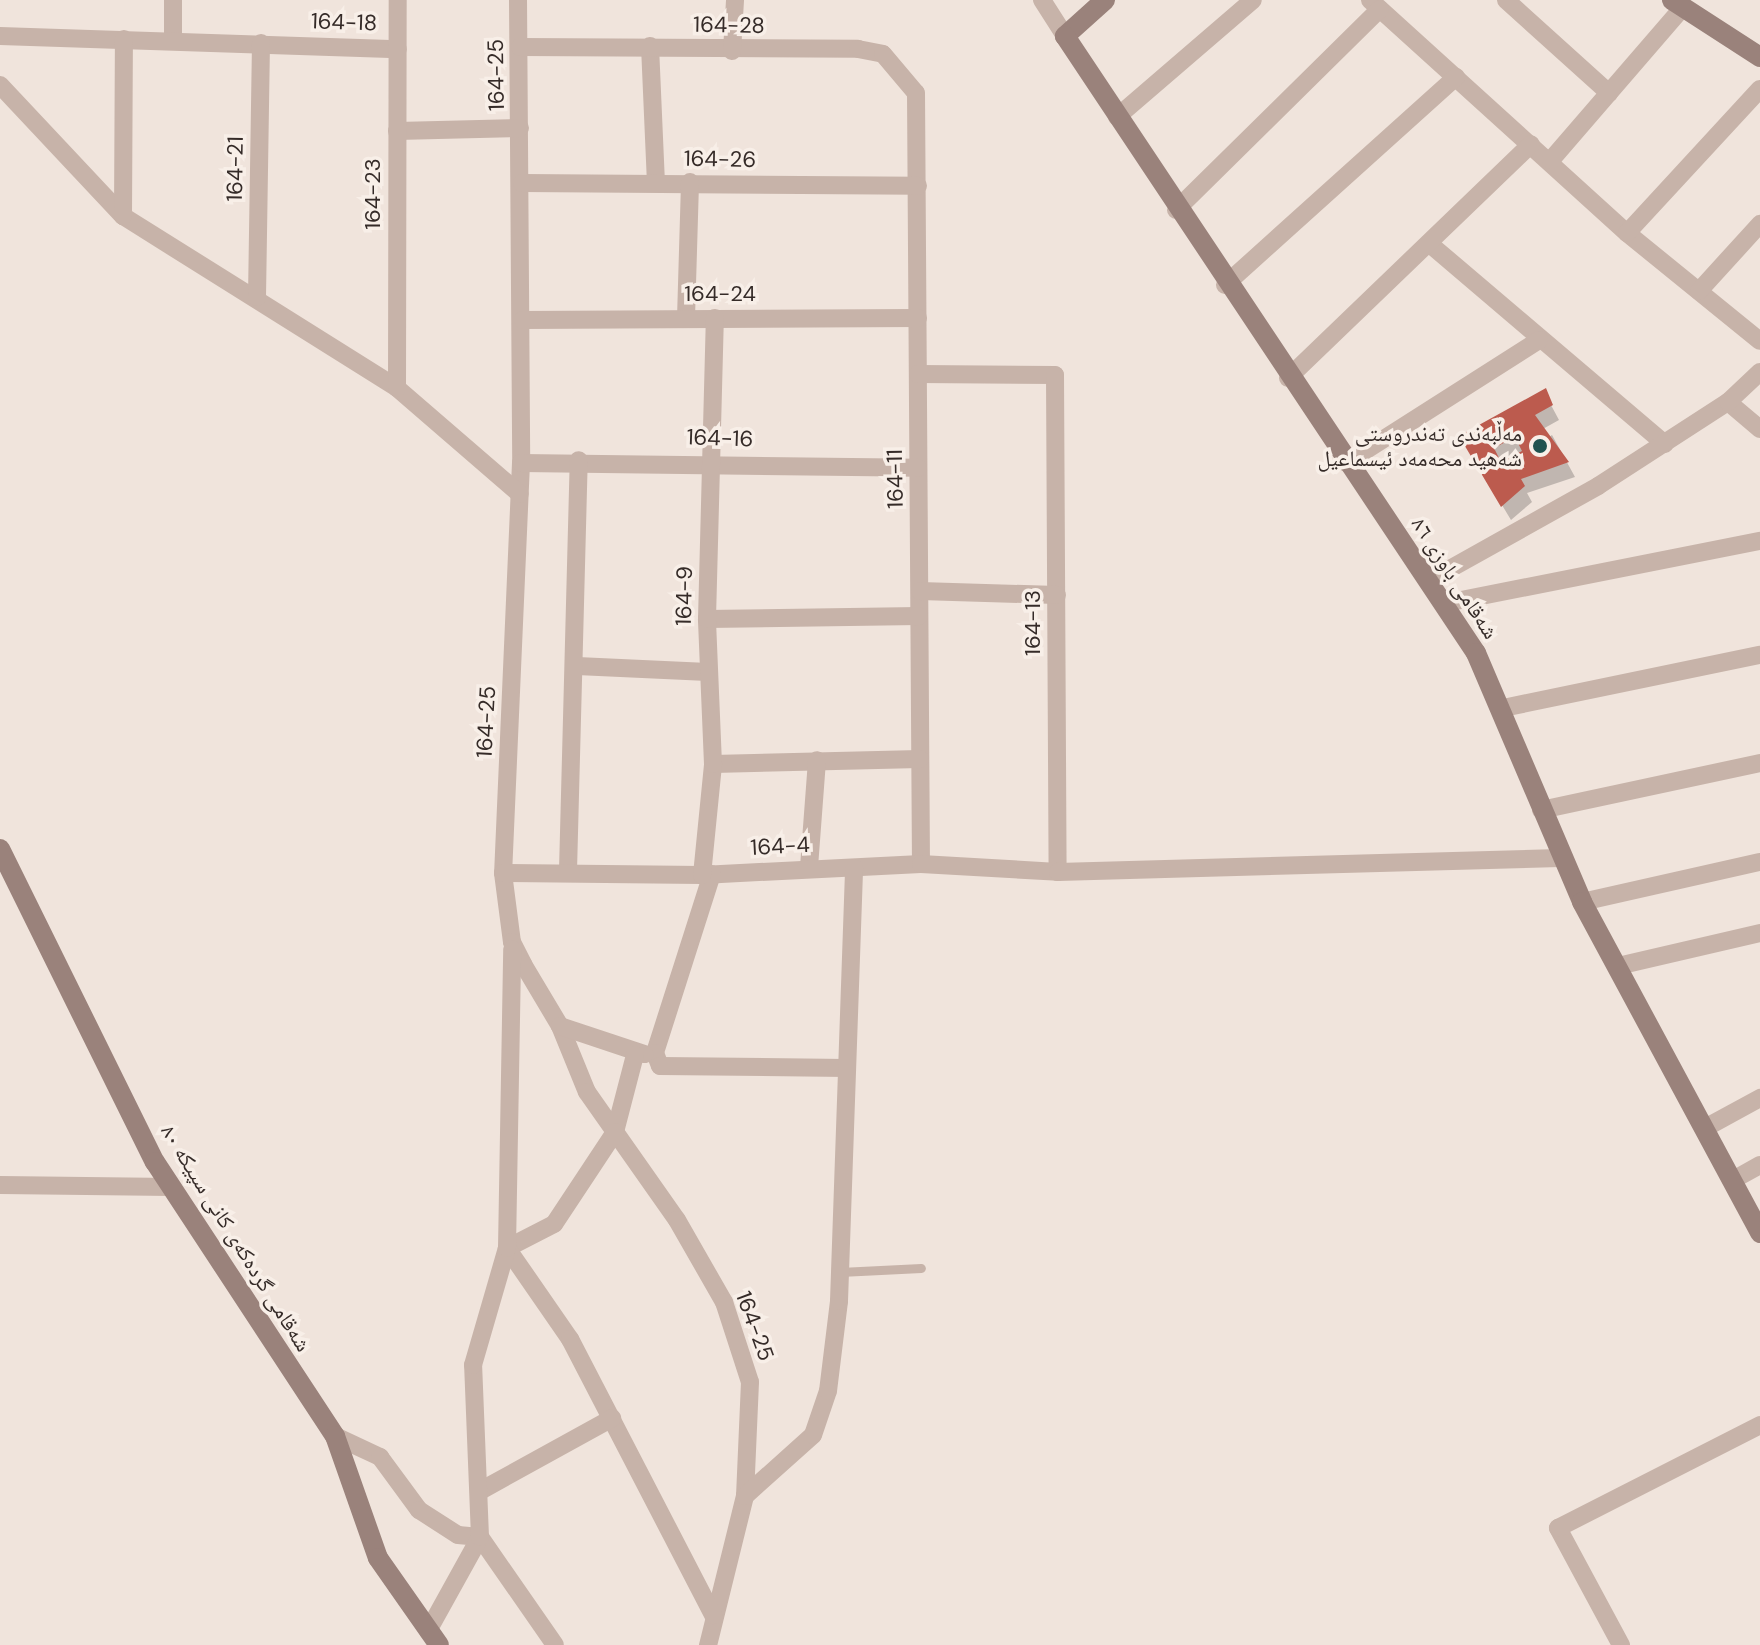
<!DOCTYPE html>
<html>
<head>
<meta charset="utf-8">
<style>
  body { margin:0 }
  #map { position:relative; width:1760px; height:1645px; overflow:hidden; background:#f0e4dc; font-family:"DM Sans","Noto Naskh Arabic",sans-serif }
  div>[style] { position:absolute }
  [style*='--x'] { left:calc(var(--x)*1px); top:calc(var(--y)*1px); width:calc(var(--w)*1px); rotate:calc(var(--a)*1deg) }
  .shadow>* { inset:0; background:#0003 }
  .building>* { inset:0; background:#bc5b4e }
  .lane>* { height:9px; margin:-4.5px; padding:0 4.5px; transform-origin:4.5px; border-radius:4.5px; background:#c7b3a9 }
  .street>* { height:18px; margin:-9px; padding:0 9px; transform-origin:9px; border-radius:9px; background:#c7b3a9 }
  .secondary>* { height:20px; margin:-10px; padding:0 10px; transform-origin:10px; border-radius:10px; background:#9a827b }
  .dots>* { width:22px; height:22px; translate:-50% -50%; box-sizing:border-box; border:4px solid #f8efe8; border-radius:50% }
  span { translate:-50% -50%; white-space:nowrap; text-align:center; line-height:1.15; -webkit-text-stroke:7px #f8efe8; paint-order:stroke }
  .street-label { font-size:22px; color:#352b28 }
  .poi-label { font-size:22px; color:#352b28 }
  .right { translate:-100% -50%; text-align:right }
</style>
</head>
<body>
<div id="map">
  <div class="shadow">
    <div style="clip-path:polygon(1544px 392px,1559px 420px,1541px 430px,1546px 439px,1552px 435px,1575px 477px,1527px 493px,1532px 502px,1511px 520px,1461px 437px)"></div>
  </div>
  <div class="building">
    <div style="clip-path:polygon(evenodd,1546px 388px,1553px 405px,1535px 415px,1569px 462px,1521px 479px,1525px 486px,1501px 507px,1459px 436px,1546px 388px,1515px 437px,1522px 451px,1501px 462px,1494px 448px,1515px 437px)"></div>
  </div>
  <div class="lane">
    <div style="--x:840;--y:1272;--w:81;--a:-2.8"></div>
  </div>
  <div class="street">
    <div style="--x:173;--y:0;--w:38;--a:90"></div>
    <div style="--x:518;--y:0;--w:463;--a:89.6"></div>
    <div style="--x:521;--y:463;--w:410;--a:92.5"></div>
    <div style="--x:503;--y:873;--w:70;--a:82.6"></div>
    <div style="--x:512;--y:942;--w:25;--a:63"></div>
    <div style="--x:523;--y:964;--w:72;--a:59.2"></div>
    <div style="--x:560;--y:1026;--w:71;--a:67.8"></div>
    <div style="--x:587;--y:1092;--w:156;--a:54.9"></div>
    <div style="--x:677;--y:1220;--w:95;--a:60.2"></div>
    <div style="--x:724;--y:1302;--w:84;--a:72"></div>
    <div style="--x:750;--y:1382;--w:114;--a:92.5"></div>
    <div style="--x:745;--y:1496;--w:154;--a:103.9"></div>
    <div style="--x:1042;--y:0;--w:43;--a:57.4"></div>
    <div style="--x:1370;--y:0;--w:347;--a:42.2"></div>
    <div style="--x:1627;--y:233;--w:171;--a:39.1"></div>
    <div style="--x:1506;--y:0;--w:139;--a:42.1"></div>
    <div style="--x:0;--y:36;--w:398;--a:1.9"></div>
    <div style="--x:650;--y:46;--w:136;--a:87.5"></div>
    <div style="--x:520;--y:47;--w:338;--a:0.3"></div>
    <div style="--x:858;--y:49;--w:25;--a:11"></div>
    <div style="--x:883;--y:54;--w:51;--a:49.8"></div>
    <div style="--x:916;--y:93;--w:771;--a:89.63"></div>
    <div style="--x:732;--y:51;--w:51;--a:-86.6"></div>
    <div style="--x:0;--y:85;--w:180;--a:46.8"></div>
    <div style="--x:123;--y:216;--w:324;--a:32.1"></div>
    <div style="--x:397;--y:388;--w:162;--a:40.8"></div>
    <div style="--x:1117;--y:117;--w:179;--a:-40.7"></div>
    <div style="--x:397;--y:131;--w:123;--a:-1.4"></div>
    <div style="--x:1551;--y:160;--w:201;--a:-49.2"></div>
    <div style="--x:522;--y:183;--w:396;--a:0.4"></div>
    <div style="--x:1176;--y:210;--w:286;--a:-44.6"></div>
    <div style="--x:123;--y:216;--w:177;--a:-89.7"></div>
    <div style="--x:1627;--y:233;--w:196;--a:-47.3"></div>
    <div style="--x:1431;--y:245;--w:307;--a:40.4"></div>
    <div style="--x:1225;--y:285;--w:311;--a:-42"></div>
    <div style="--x:1699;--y:291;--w:91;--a:-47.7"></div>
    <div style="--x:257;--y:297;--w:254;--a:-89.1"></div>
    <div style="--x:686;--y:318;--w:136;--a:-88.3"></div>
    <div style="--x:523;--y:320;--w:395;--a:-0.3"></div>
    <div style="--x:918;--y:374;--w:137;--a:0.4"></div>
    <div style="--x:1055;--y:375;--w:497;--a:89.7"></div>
    <div style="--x:1288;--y:378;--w:337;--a:-43.9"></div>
    <div style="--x:397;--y:388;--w:388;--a:-89.9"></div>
    <div style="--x:1728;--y:402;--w:42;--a:40.2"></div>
    <div style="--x:521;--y:463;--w:397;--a:0.7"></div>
    <div style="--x:1346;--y:463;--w:229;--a:-32.5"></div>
    <div style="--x:1430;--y:580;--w:193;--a:-29.2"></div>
    <div style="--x:1598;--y:486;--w:155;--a:-32.9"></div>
    <div style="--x:1728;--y:402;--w:44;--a:-43.2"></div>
    <div style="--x:920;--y:591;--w:137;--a:1.7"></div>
    <div style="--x:1446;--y:603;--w:320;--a:-11.2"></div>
    <div style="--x:707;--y:619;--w:212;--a:-0.8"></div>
    <div style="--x:577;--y:666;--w:131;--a:2.6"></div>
    <div style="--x:1503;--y:708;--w:262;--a:-11.7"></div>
    <div style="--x:713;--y:764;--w:207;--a:-1.4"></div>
    <div style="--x:1541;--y:810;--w:224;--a:-12.1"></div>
    <div style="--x:809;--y:867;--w:107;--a:-85.7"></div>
    <div style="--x:568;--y:871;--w:411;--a:-88.5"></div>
    <div style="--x:503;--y:873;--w:199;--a:0.6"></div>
    <div style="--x:702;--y:875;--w:219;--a:-2.9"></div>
    <div style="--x:921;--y:864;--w:137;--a:3.3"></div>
    <div style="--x:1058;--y:872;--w:502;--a:-1.6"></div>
    <div style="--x:712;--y:874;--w:188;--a:107.7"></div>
    <div style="--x:655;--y:1053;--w:14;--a:69"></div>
    <div style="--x:660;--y:1066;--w:187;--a:0.6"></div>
    <div style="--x:702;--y:875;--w:112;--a:-84.3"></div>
    <div style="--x:713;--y:764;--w:145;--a:-92.4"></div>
    <div style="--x:707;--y:619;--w:301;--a:-88.5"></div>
    <div style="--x:1582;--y:902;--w:182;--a:-12.7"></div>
    <div style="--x:1618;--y:966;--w:146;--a:-13.1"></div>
    <div style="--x:560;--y:1026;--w:89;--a:18.4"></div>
    <div style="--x:635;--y:1055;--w:80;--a:104.6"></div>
    <div style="--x:615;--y:1132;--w:110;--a:123.5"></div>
    <div style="--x:554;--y:1224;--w:53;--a:152.9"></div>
    <div style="--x:507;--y:1248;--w:111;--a:55.3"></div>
    <div style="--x:570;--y:1339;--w:311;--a:62.6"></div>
    <div style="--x:1705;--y:1128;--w:63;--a:-28.6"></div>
    <div style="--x:1733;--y:1180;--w:31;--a:-29"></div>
    <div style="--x:0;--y:1185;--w:172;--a:0.7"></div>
    <div style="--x:335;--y:1436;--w:50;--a:25"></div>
    <div style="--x:380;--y:1457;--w:66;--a:53.7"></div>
    <div style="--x:419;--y:1510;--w:46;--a:32.7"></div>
    <div style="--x:458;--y:1535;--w:22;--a:5"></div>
    <div style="--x:480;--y:1537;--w:131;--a:55.2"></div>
    <div style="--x:480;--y:1491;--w:151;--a:-28.9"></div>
    <div style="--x:745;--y:1496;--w:91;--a:-41.9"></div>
    <div style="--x:813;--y:1435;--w:46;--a:-71.2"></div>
    <div style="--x:828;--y:1391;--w:91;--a:-83"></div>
    <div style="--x:839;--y:1301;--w:433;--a:-88"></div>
    <div style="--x:428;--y:1631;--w:107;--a:-61"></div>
    <div style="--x:480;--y:1537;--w:172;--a:-92.3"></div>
    <div style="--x:473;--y:1365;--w:122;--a:-73.8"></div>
    <div style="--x:507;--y:1248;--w:299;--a:-89"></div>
    <div style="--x:1621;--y:1645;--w:133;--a:-118.3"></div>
    <div style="--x:1558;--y:1528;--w:227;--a:-27"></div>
  </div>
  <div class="secondary">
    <div style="--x:1105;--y:0;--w:54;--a:138"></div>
    <div style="--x:1065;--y:36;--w:741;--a:56.33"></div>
    <div style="--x:1476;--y:653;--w:271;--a:66.9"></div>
    <div style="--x:1582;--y:902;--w:376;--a:61.7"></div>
    <div style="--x:1672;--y:0;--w:105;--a:32.9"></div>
    <div style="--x:0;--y:849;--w:349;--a:63.7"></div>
    <div style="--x:155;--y:1162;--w:328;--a:56.7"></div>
    <div style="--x:335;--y:1436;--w:129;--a:70.6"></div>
    <div style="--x:378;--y:1558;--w:106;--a:55"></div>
  </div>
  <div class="dots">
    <div style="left:1540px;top:446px;background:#215350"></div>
  </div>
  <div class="street-label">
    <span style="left:344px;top:22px;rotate:2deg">164-18</span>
    <span style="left:729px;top:25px;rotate:1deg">164-28</span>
    <span style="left:496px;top:75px;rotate:-91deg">164-25</span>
    <span style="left:720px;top:159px;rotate:1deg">164-26</span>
    <span style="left:235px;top:169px;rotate:-89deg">164-21</span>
    <span style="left:373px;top:194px;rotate:-90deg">164-23</span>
    <span style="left:720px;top:294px">164-24</span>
    <span style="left:720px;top:438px;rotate:2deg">164-16</span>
    <span style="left:895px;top:479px;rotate:-91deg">164-11</span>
    <span style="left:1455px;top:578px;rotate:57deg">شەقامی باوزی ٨٦</span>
    <span style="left:684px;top:596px;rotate:-89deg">164-9</span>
    <span style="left:1033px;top:623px;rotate:-90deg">164-13</span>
    <span style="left:486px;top:722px;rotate:-87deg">164-25</span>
    <span style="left:780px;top:846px;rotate:-3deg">164-4</span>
    <span style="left:236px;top:1238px;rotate:58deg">شەقامی گردەکەی کانی سپیکە ٨٠</span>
    <span style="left:755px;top:1326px;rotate:70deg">164-25</span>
  </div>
  <div class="poi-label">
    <span class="right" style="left:1522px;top:446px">مەڵبەندی تەندروستی<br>شەهید محەمەد ئیسماعیل</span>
  </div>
</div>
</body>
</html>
